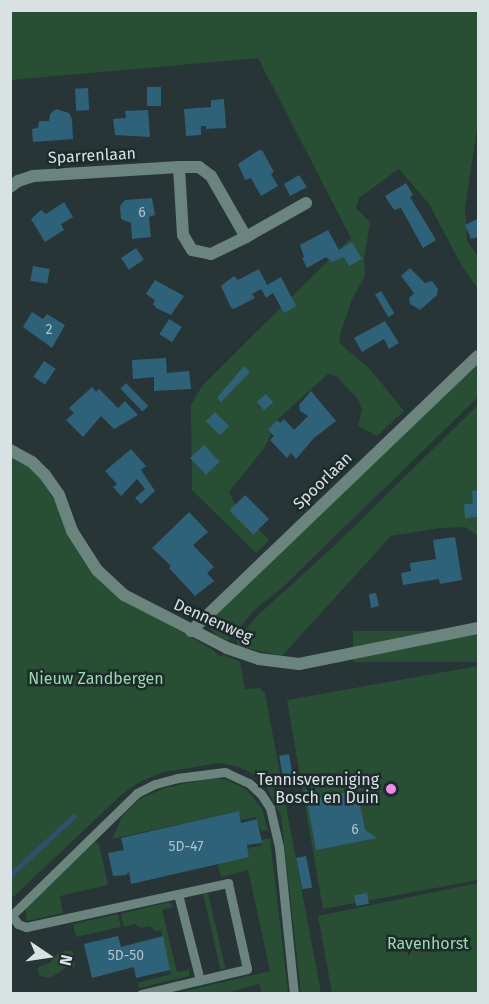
<!DOCTYPE html>
<html>
<head>
<meta charset="utf-8">
<style>
  body { margin:0 }
  #map { position:relative; width:489px; height:1004px; overflow:hidden; background:#273536; font-family:"Fira Sans",sans-serif }
  div>[style] { position:absolute }
  [style*='--x'] { left:calc(var(--x)*1px); top:calc(var(--y)*1px); width:calc(var(--w)*1px); rotate:calc(var(--a)*1deg) }
  .green>* { inset:0; background:#284f33; transform-origin:0 0 }
  .stream>* { height:5px; margin:-2.5px; padding:0 2.5px; transform-origin:2.5px; border-radius:2.5px; background:#324e70 }
  .building>* { inset:0; background:#2e6279; transform-origin:0 0 }
  .service>* { height:9px; margin:-4.5px; padding:0 4.5px; transform-origin:4.5px; border-radius:4.5px; background:#6b847d }
  .minor>* { height:12px; margin:-6px; padding:0 6px; transform-origin:6px; border-radius:6px; background:#6b847d }
  .dots>* { width:16px; height:16px; translate:-50% -50%; box-sizing:border-box; border:3px solid #1d2b2c; border-radius:50% }
  span { translate:-50% -50%; white-space:nowrap; text-align:center; line-height:1.15; -webkit-text-stroke:5px #1d2b2c; paint-order:stroke }
  .number-label { font-size:14px; color:#aec2c8 }
  .number-label span { -webkit-text-stroke-width:0 }
  .street-label { font-size:16px; color:#d9e2e2 }
  .park-label { font-size:16px; color:#99dba9 }
  .poi-label { font-size:16px; color:#d9e2e2 }
  .right { translate:-100% -50%; text-align:right }
  .frame { position:absolute; inset:0; border:12px solid #d9e2e2; pointer-events:none }
  .north { position:absolute; left:18px; top:926px; width:60px; height:60px; -webkit-text-stroke:4px #1d2b2c; paint-order:stroke; rotate:103deg; font-size:16px; font-weight:700; line-height:24px; text-align:center; color:#d9e2e2 }
  .north::after { content:''; display:block; margin:auto; width:21px; height:27px; background:#d9e2e2; clip-path:polygon(50% 0,100% 100%,50% 72%,0 100%) }
</style>
</head>
<body>
<div id="map">
  <div class="green">
    <div style="clip-path:polygon(11px 11px,478px 11px,478px 123px,465px 207px,467px 241px,478px 256px,478px 289px,463px 268px,429px 204px,399px 169px,359px 198px,356px 208px,370px 222px,364px 259px,365px 276px,352px 299px,341px 331px,339px 343px,370px 369px,404px 411px,377px 436px,358px 426px,362px 410px,358px 399px,336px 376px,328px 374px,277px 420px,265px 447px,229px 492px,236px 506px,269px 540px,256px 553px,192px 490px,191px 405px,202px 386px,351px 238px,258px 58px,11px 80px)"></div>
    <div style="clip-path:polygon(478px 363px,478px 397px,283px 587px,254px 610px,231px 638px,227px 641px,216px 635px,210px 628px,209px 620px)"></div>
    <div style="clip-path:polygon(478px 405px,478px 536px,465px 527px,440px 528px,391px 536px,282px 656px,238px 646px,237px 640px,257px 616px,332px 548px)"></div>
    <div style="clip-path:polygon(11px 455px,32px 465px,61px 511px,79px 551px,152px 615px,213px 650px,220px 657px,224px 655px,240px 662px,245px 689px,260px 688px,265px 693px,321px 993px,301px 993px,281px 816px,266px 786px,255px 775px,239px 767px,219px 763px,164px 772px,139px 782px,121px 795px,11px 899px)"></div>
    <div style="left:478px;top:631px;width:31px;height:125px;rotate:90deg"></div>
    <div style="clip-path:polygon(478px 666px,478px 880px,323px 909px,287px 700px)"></div>
    <div style="clip-path:polygon(212px 778px,227px 780px,247px 790px,262px 809px,268px 830px,261px 831px,256px 817px,241px 820px,239px 811px,112px 839px,123px 815px,140px 799px,164px 788px)"></div>
    <div style="clip-path:polygon(270px 838px,288px 993px,262px 993px,259px 984px,227px 993px,173px 994px,270px 971px,248px 870px,221px 877px,218px 864px,249px 857px,248px 848px,261px 846px,262px 840px)"></div>
    <div style="clip-path:polygon(95px 842px,99px 845px,108px 885px,60px 896px,63px 913px,27px 921px,25px 907px)"></div>
    <div style="clip-path:polygon(478px 883px,478px 993px,332px 993px,318px 916px)"></div>
    <div style="left:208px;top:893px;width:77px;height:5px;rotate:77deg"></div>
    <div style="clip-path:polygon(169px 902px,174px 907px,162px 910px,177px 972px,189px 970px,189px 976px,139px 988px,138px 983px,171px 974px,161px 930px,155px 931px,150px 926px,141px 928px,135px 924px,124px 927px,121px 914px)"></div>
    <div style="left:118px;top:914px;width:13px;height:46px;rotate:77deg"></div>
    <div style="clip-path:polygon(70px 950px,73px 952px,75px 967px,67px 967px,50px 978px,40px 976px,37px 969px,40px 966px,48px 964px,60px 952px)"></div>
  </div>
  <div class="stream">
    <div style="--x:10;--y:875;--w:87;--a:-42.7"></div>
  </div>
  <div class="building">
    <div style="left:147px;top:87px;width:14px;height:19px"></div>
    <div style="left:88px;top:88px;width:22px;height:13px;rotate:87deg"></div>
    <div style="clip-path:polygon(224px 99px,226px 128px,206px 129px,206px 126px,201px 126px,201px 135px,186px 136px,184px 109px,211px 107px,211px 100px)"></div>
    <div style="clip-path:polygon(56px 109px,69px 113px,72px 119px,73px 139px,33px 142px,32px 129px,38px 128px,39px 121px,49px 121px,50px 114px)"></div>
    <div style="clip-path:polygon(148px 110px,150px 137px,115px 135px,113px 119px,126px 118px,125px 111px)"></div>
    <div style="clip-path:polygon(259px 150px,262px 150px,274px 172px,271px 174px,278px 186px,261px 196px,251px 178px,245px 180px,238px 164px)"></div>
    <div style="clip-path:polygon(299px 175px,307px 187px,290px 196px,284px 184px)"></div>
    <div style="clip-path:polygon(406px 183px,413px 195px,410px 197px,436px 240px,423px 248px,401px 208px,394px 210px,385px 196px)"></div>
    <div style="clip-path:polygon(152px 198px,155px 215px,149px 217px,151px 237px,132px 239px,131px 223px,121px 219px,120px 206px,125px 200px)"></div>
    <div style="clip-path:polygon(64px 202px,73px 217px,61px 224px,64px 230px,45px 242px,31px 219px,41px 210px,46px 214px)"></div>
    <div style="clip-path:polygon(477px 219px,478px 237px,471px 239px,465px 225px)"></div>
    <div style="clip-path:polygon(328px 230px,339px 250px,352px 242px,362px 259px,349px 266px,344px 257px,332px 262px,326px 257px,307px 268px,302px 258px,304px 257px,300px 245px)"></div>
    <div style="left:136px;top:248px;width:14px;height:18px;rotate:56deg"></div>
    <div style="left:33px;top:266px;width:17px;height:15px;rotate:10deg"></div>
    <div style="clip-path:polygon(410px 268px,425px 283px,432px 281px,438px 289px,437px 295px,420px 310px,410px 304px,409px 298px,414px 293px,401px 276px)"></div>
    <div style="clip-path:polygon(259px 269px,267px 285px,281px 277px,296px 306px,284px 313px,273px 293px,266px 298px,261px 289px,252px 294px,255px 298px,234px 309px,231px 308px,221px 286px,234px 276px,238px 280px)"></div>
    <div style="clip-path:polygon(155px 280px,184px 296px,171px 315px,156px 308px,153px 304px,155px 300px,146px 294px)"></div>
    <div style="left:381px;top:291px;width:26px;height:7px;rotate:59deg"></div>
    <div style="clip-path:polygon(32px 312px,43px 319px,47px 314px,65px 325px,52px 348px,23px 327px)"></div>
    <div style="left:169px;top:319px;width:15px;height:18px;rotate:32deg"></div>
    <div style="clip-path:polygon(385px 321px,399px 343px,389px 349px,384px 339px,362px 352px,354px 338px)"></div>
    <div style="clip-path:polygon(166px 358px,167px 373px,189px 371px,191px 389px,154px 391px,154px 377px,133px 379px,132px 360px)"></div>
    <div style="left:44px;top:361px;width:14px;height:19px;rotate:34deg"></div>
    <div style="clip-path:polygon(244px 366px,250px 372px,221px 402px,217px 398px)"></div>
    <div style="left:126px;top:383px;width:32px;height:8px;rotate:46deg"></div>
    <div style="clip-path:polygon(92px 387px,96px 392px,99px 389px,118px 408px,125px 401px,138px 415px,114px 429px,101px 416px,83px 437px,66px 420px,74px 413px,69px 408px)"></div>
    <div style="clip-path:polygon(311px 391px,336px 421px,314px 438px,296px 459px,291px 453px,287px 458px,270px 440px,274px 436px,268px 430px,277px 420px,280px 423px,284px 419px,294px 430px,308px 416px,300px 411px,299px 405px)"></div>
    <div style="left:266px;top:394px;width:11px;height:12px;rotate:49deg"></div>
    <div style="left:215px;top:412px;width:20px;height:13px;rotate:45deg"></div>
    <div style="left:204px;top:445px;width:23px;height:19px;rotate:47deg"></div>
    <div style="clip-path:polygon(131px 449px,146px 466px,141px 470px,155px 491px,141px 504px,135px 498px,145px 489px,137px 479px,121px 496px,113px 487px,117px 484px,105px 471px)"></div>
    <div style="clip-path:polygon(478px 490px,478px 517px,465px 518px,464px 504px,473px 504px,472px 491px)"></div>
    <div style="left:245px;top:495px;width:34px;height:22px;rotate:45deg"></div>
    <div style="clip-path:polygon(189px 512px,208px 532px,193px 545px,214px 567px,207px 573px,214px 581px,195px 596px,169px 568px,171px 566px,152px 548px)"></div>
    <div style="clip-path:polygon(455px 537px,462px 580px,440px 584px,439px 579px,403px 585px,401px 573px,411px 571px,410px 563px,436px 559px,433px 540px)"></div>
    <div style="clip-path:polygon(376px 593px,379px 606px,371px 608px,369px 594px)"></div>
    <div style="left:289px;top:754px;width:23px;height:10px;rotate:80deg"></div>
    <div style="clip-path:polygon(307px 789px,317px 798px,347px 792px,359px 800px,365px 830px,377px 838px,316px 850px,305px 790px)"></div>
    <div style="clip-path:polygon(239px 811px,241px 823px,257px 819px,262px 843px,247px 845px,249px 857px,131px 884px,129px 872px,126px 875px,113px 876px,108px 853px,124px 850px,121px 838px)"></div>
    <div style="left:306px;top:856px;width:32px;height:10px;rotate:79deg"></div>
    <div style="left:367px;top:893px;width:11px;height:13px;rotate:80deg"></div>
    <div style="clip-path:polygon(118px 936px,121px 947px,163px 936px,170px 970px,136px 978px,134px 967px,92px 978px,84px 944px)"></div>
  </div>
  <div class="service">
    <div style="--x:178;--y:894;--w:89;--a:75.7"></div>
    <div style="--x:12;--y:916;--w:10;--a:53"></div>
    <div style="--x:18;--y:924;--w:9;--a:21"></div>
    <div style="--x:26;--y:927;--w:207;--a:-12.3"></div>
    <div style="--x:228;--y:883;--w:88;--a:77.5"></div>
    <div style="--x:247;--y:969;--w:109;--a:166.7"></div>
    <div style="--x:10;--y:917;--w:177;--a:-44.3"></div>
    <div style="--x:137;--y:793;--w:20;--a:-27"></div>
    <div style="--x:155;--y:784;--w:23;--a:-15"></div>
    <div style="--x:177;--y:778;--w:48;--a:-7.1"></div>
    <div style="--x:225;--y:772;--w:26;--a:25"></div>
    <div style="--x:249;--y:783;--w:16;--a:43"></div>
    <div style="--x:261;--y:794;--w:17;--a:57"></div>
    <div style="--x:270;--y:808;--w:40;--a:77"></div>
    <div style="--x:279;--y:847;--w:148;--a:84.2"></div>
  </div>
  <div class="minor">
    <div style="--x:10;--y:187;--w:10;--a:-37"></div>
    <div style="--x:18;--y:181;--w:16;--a:-18"></div>
    <div style="--x:33;--y:176;--w:146;--a:-3.5"></div>
    <div style="--x:179;--y:167;--w:20;--a:0"></div>
    <div style="--x:199;--y:167;--w:15;--a:37"></div>
    <div style="--x:211;--y:176;--w:70;--a:60.2"></div>
    <div style="--x:246;--y:237;--w:39;--a:154"></div>
    <div style="--x:211;--y:254;--w:19;--a:-168"></div>
    <div style="--x:192;--y:250;--w:17;--a:-121"></div>
    <div style="--x:183;--y:235;--w:68;--a:-93.4"></div>
    <div style="--x:246;--y:237;--w:69;--a:-29.5"></div>
    <div style="--x:10;--y:450;--w:25;--a:29"></div>
    <div style="--x:32;--y:462;--w:18;--a:45"></div>
    <div style="--x:45;--y:475;--w:24;--a:55"></div>
    <div style="--x:59;--y:495;--w:38;--a:70"></div>
    <div style="--x:72;--y:531;--w:46;--a:57.3"></div>
    <div style="--x:97;--y:570;--w:37;--a:43"></div>
    <div style="--x:124;--y:595;--w:116;--a:27.2"></div>
    <div style="--x:227;--y:648;--w:34;--a:19"></div>
    <div style="--x:259;--y:659;--w:40;--a:7.1"></div>
    <div style="--x:299;--y:664;--w:183;--a:-11.4"></div>
    <div style="--x:191;--y:631;--w:397;--a:-43.8"></div>
  </div>
  <div class="dots">
    <div style="left:391px;top:789px;background:#f788eb"></div>
  </div>
  <div class="number-label">
    <span style="left:142px;top:213px">6</span>
    <span style="left:49px;top:330px">2</span>
    <span style="left:355px;top:830px">6</span>
    <span style="left:186px;top:847px">5D-47</span>
    <span style="left:126px;top:956px">5D-50</span>
  </div>
  <div class="street-label">
    <span style="left:92px;top:156px;rotate:-3deg">Sparrenlaan</span>
    <span style="left:323px;top:481px;rotate:-44deg">Spoorlaan</span>
    <span style="left:213px;top:621px;rotate:24deg">Dennenweg</span>
  </div>
  <div class="park-label">
    <span style="left:96px;top:679px">Nieuw Zandbergen</span>
    <span style="left:428px;top:944px">Ravenhorst</span>
  </div>
  <div class="poi-label">
    <span class="right" style="left:379px;top:789px">Tennisvereniging<br>Bosch en Duin</span>
  </div>
  <div class="frame"></div>
  <div class="north">N</div>
</div>
</body>
</html>
